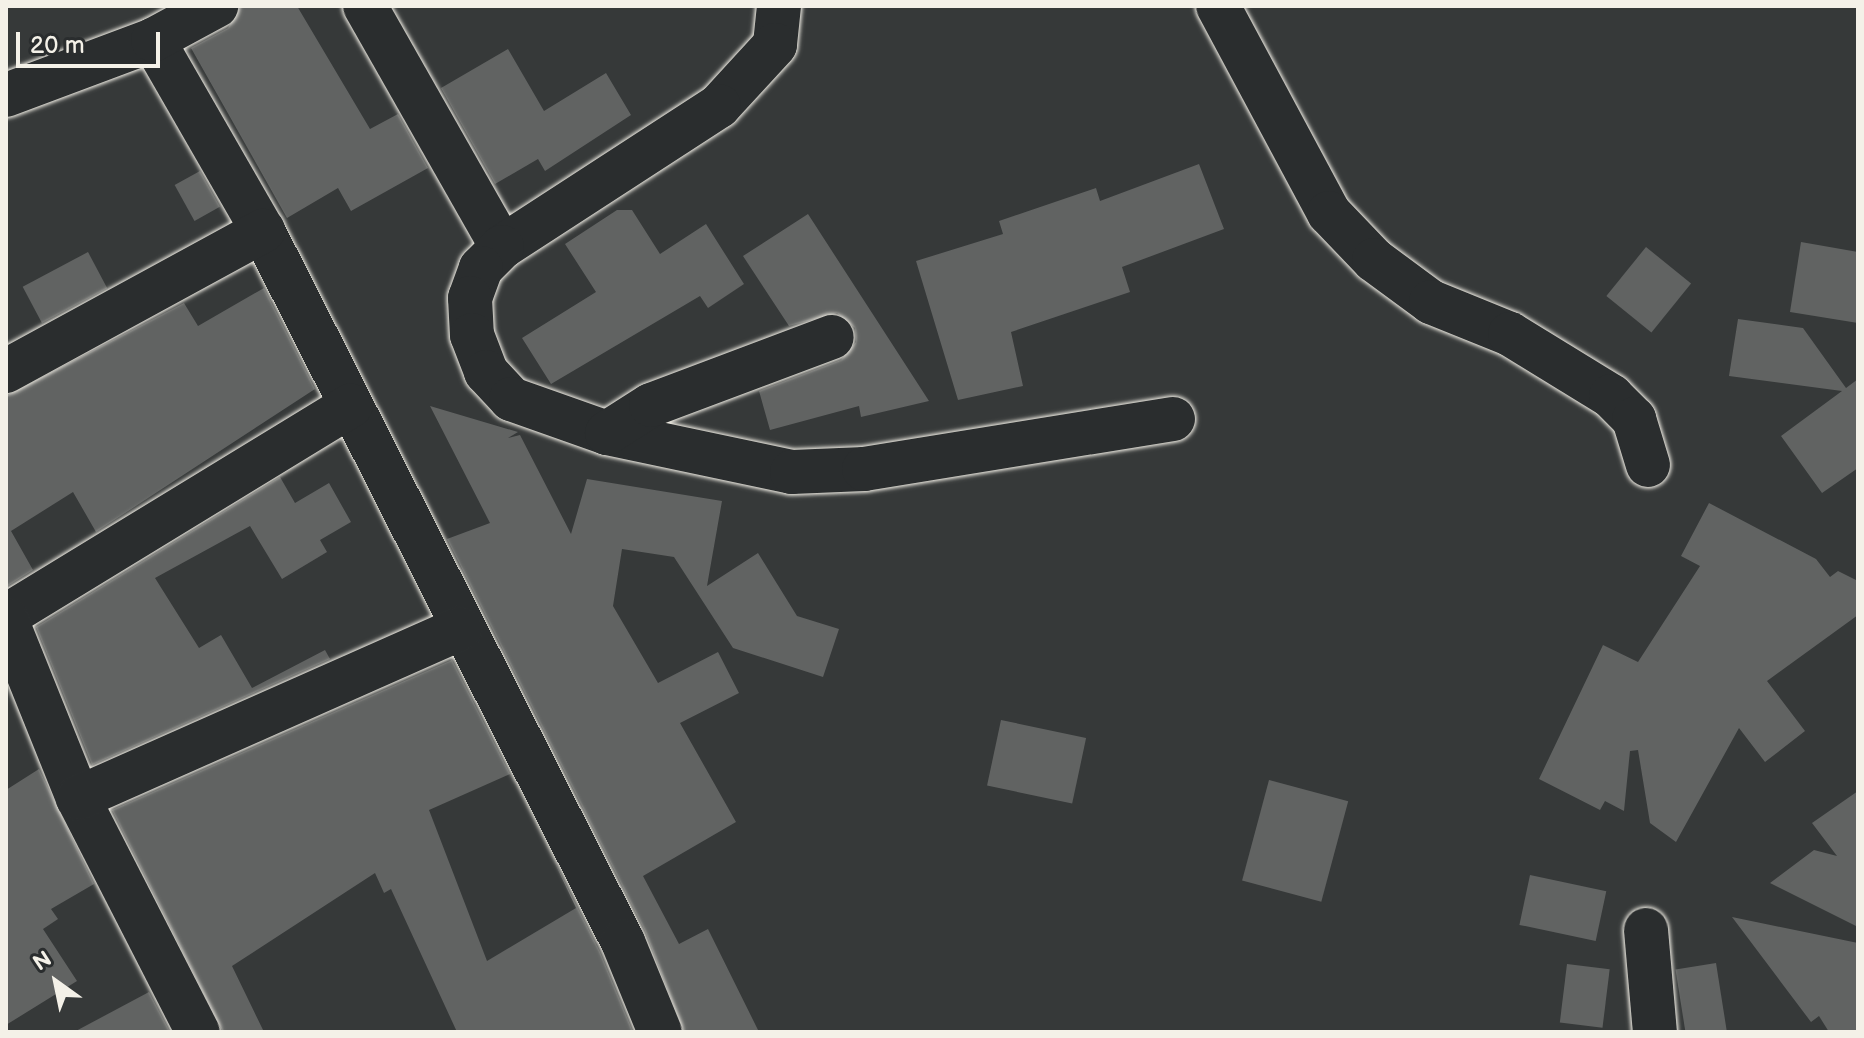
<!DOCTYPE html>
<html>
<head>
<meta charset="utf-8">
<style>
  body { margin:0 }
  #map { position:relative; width:1864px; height:1038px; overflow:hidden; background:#363939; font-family:"Balsamiq Sans",sans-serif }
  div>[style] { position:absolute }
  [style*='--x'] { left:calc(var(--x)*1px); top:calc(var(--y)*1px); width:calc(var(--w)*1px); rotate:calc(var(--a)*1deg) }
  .building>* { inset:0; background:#616362; transform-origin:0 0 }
  .roads { filter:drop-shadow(0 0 2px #f4f1e8) drop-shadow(0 0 2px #f4f1e8) }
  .minor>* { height:44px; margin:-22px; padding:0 22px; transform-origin:22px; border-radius:22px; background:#2a2d2e }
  span { translate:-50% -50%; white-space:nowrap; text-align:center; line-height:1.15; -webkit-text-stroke:7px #2a2d2e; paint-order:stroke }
  .frame { position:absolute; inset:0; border:8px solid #f4f1e8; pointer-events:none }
  .north { position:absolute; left:16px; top:942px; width:80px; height:80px; -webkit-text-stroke:6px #2a2d2e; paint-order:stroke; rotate:327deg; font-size:22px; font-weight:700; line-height:32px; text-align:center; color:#f4f1e8 }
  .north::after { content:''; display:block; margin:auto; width:28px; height:36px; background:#f4f1e8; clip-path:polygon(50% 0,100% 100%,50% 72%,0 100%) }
  .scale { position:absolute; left:16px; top:32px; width:144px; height:36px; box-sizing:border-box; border:4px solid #f4f1e8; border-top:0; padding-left:10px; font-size:24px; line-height:28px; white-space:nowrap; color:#f4f1e8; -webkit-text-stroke:6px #2a2d2e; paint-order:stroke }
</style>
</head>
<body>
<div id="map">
  <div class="building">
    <div style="clip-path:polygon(241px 6px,297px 6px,370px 129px,398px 114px,428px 168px,351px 211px,338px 188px,287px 218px,191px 48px,228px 28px)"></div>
    <div style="clip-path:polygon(508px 49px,544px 111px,606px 73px,631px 115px,545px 171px,538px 159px,495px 184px,441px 88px)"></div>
    <div style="clip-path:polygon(1199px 164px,1224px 229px,1122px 267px,1130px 292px,1011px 332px,1023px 386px,958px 400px,916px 261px,1003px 234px,999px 221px,1096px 188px,1100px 201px)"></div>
    <div style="left:200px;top:171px;width:41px;height:29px;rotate:61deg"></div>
    <div style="clip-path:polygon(617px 210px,632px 210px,660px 254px,706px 224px,744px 284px,708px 308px,700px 296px,551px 384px,522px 338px,596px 292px,565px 244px)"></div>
    <div style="clip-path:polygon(808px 214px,929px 401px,861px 417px,859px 406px,770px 430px,759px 391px,841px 360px,856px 342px,855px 328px,837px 313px,789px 326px,743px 256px)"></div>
    <div style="clip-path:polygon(1801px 242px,1858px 252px,1858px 323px,1790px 312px)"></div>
    <div style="left:1646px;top:247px;width:58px;height:63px;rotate:39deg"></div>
    <div style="left:88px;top:252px;width:41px;height:74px;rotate:62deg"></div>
    <div style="clip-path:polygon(264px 288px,315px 389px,96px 532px,73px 492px,11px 531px,33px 570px,6px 587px,6px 396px,184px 303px,198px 326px)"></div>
    <div style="clip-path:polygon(1738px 319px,1803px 328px,1846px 388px,1858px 379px,1858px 468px,1822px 493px,1781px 436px,1842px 391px,1729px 376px)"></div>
    <div style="clip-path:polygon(430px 406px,518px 432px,508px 438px,520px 435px,571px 534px,587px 479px,722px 501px,707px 586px,758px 553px,797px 616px,839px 629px,823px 677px,733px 648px,674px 557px,622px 549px,613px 606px,658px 683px,718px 652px,739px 693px,680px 723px,736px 822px,643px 876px,679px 944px,708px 929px,759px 1032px,684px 1032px,645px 931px,447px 539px,490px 523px)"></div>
    <div style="clip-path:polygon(280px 477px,295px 503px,329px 483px,351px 522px,320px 540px,327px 552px,282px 579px,250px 526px,155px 578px,199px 648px,221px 635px,252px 688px,325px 650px,330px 659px,92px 765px,36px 627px)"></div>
    <div style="clip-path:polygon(1709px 503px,1816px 559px,1830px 577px,1838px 571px,1858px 581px,1858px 615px,1767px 681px,1805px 731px,1765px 762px,1739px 728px,1676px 842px,1650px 823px,1638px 750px,1630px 751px,1624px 811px,1605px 801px,1600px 810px,1539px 779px,1603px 645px,1638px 662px,1700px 566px,1681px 556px)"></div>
    <div style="clip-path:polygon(452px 660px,510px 774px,429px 810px,487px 961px,576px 908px,554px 861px,600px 952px,633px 1032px,457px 1032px,391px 889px,384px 893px,375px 873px,232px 966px,264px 1032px,223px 1032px,112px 810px)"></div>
    <div style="left:1001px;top:720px;width:87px;height:67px;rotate:12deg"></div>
    <div style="clip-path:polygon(39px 769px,94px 884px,51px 909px,58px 919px,43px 929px,77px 981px,6px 1025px,6px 790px)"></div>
    <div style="left:1269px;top:780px;width:82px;height:104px;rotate:15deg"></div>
    <div style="clip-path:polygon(1858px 791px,1858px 927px,1770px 883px,1814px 850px,1837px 856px,1812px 823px)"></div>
    <div style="left:1530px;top:875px;width:78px;height:51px;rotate:12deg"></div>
    <div style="clip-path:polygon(1732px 917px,1858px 943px,1858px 1032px,1829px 1032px,1819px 1016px,1811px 1022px)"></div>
    <div style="left:1716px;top:963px;width:70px;height:41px;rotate:81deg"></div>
    <div style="left:1567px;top:964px;width:43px;height:59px;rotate:7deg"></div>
    <div style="clip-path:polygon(149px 992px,170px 1032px,74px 1032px)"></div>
  </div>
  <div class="roads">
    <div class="minor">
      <div style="--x:365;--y:6;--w:277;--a:60.4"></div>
      <div style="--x:779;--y:6;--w:39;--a:96"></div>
      <div style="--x:775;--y:45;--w:83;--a:132.6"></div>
      <div style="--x:719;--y:106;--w:259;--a:147"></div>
      <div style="--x:502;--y:247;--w:30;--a:135"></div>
      <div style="--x:481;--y:268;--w:32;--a:110"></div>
      <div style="--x:470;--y:298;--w:37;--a:87"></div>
      <div style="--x:472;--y:335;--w:40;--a:69"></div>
      <div style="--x:486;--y:372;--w:37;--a:47"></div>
      <div style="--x:511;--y:399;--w:102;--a:19.5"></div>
      <div style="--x:607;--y:433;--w:189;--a:11.9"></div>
      <div style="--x:792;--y:472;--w:72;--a:-2.4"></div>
      <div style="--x:864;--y:469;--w:313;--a:-9.2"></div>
      <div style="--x:1218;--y:6;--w:235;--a:61.8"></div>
      <div style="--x:1329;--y:213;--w:65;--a:46.2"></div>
      <div style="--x:1374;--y:260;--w:71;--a:36.4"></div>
      <div style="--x:1431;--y:302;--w:85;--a:22.1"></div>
      <div style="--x:1510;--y:334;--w:119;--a:31.5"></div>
      <div style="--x:1611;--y:396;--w:33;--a:45"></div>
      <div style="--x:1634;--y:419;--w:48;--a:73.1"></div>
      <div style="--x:153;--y:40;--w:220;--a:60.1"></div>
      <div style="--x:263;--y:231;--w:797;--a:63.15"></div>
      <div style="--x:623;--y:942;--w:97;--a:67.7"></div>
      <div style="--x:6;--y:95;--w:157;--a:-20.5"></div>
      <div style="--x:153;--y:40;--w:72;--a:-28.4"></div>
      <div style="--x:6;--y:371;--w:293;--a:-28.6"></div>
      <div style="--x:607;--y:433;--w:52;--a:-32.5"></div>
      <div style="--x:651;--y:405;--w:193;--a:-20.6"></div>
      <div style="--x:6;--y:616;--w:404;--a:-31.4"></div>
      <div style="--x:6;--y:619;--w:193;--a:68.1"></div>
      <div style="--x:78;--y:798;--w:263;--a:62.9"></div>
      <div style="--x:78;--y:798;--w:418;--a:-23.9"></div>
      <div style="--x:1646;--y:930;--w:102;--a:85"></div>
    </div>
  </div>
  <div class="frame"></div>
  <div class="north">N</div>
  <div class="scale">20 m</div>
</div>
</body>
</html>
